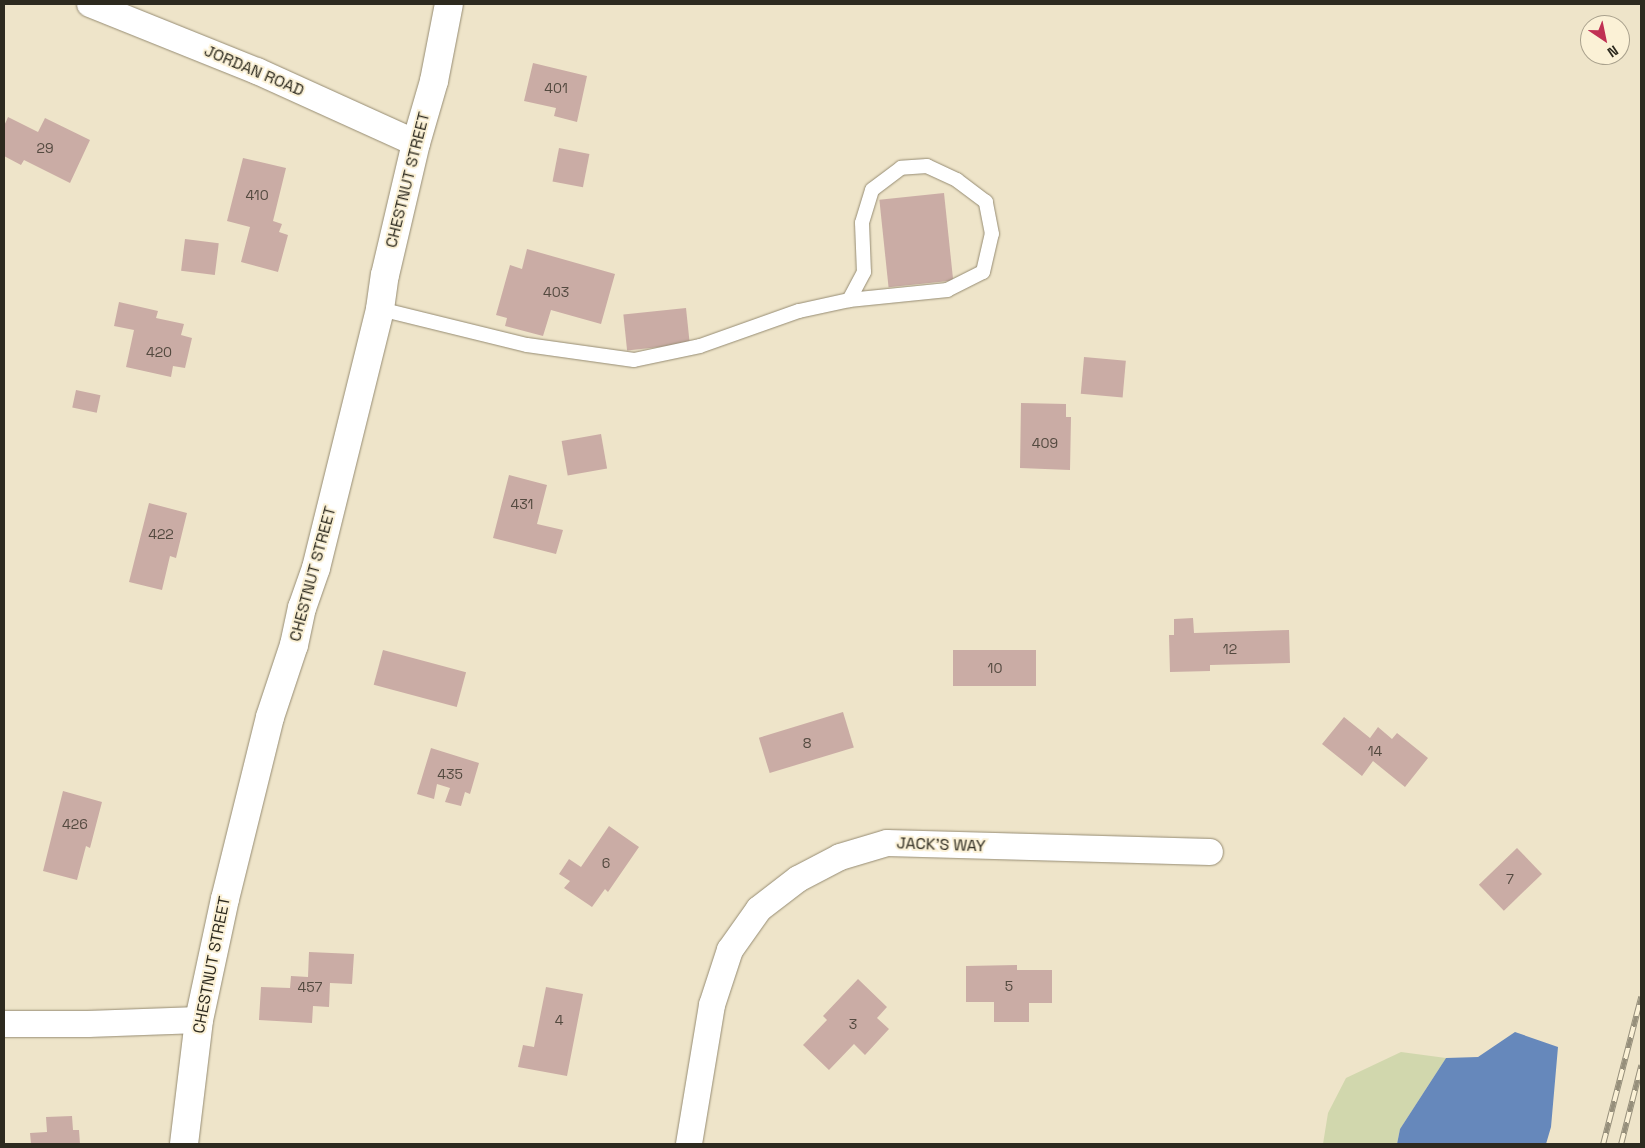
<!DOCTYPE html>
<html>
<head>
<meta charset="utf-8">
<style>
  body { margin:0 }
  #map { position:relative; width:1645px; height:1148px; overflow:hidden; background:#eee4c9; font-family:"Space Grotesk",sans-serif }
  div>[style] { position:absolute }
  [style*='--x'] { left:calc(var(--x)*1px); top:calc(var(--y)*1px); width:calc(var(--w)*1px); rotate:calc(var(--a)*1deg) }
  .green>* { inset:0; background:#d1d7ad }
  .water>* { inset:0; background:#68b }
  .building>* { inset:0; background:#caaca5; transform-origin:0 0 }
  .roads { filter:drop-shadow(0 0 1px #968c73) drop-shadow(0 0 1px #968c73) }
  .lane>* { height:14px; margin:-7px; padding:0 7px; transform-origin:7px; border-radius:7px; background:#fff }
  .street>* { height:26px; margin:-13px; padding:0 13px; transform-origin:13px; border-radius:13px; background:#fff }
  .secondary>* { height:28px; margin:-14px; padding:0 14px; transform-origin:14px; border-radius:14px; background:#fff }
  .rail>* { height:5.5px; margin-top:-2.75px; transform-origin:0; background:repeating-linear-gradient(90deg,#fbf1d6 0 11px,#968f7b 0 22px); box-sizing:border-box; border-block:1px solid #968f7b }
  span { translate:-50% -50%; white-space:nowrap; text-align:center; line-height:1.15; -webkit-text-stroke:4px #fbf1d6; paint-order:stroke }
  .number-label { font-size:14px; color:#544a40 }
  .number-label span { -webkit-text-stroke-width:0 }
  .street-label { font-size:16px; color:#2d2a1f }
  .frame { position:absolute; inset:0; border:5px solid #2d2a1f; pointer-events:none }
  .north { position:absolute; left:1580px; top:15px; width:50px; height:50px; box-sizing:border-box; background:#fbf1d6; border:1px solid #a9a18d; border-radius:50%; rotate:146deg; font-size:14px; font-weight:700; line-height:20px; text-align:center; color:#2d2a1f }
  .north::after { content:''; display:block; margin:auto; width:18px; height:22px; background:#c03053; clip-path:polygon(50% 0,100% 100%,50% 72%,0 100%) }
</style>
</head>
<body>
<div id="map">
  <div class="green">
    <div style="clip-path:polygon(1401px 1052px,1446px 1058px,1400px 1129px,1397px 1144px,1323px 1144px,1328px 1113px,1346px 1078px)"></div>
  </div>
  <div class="water">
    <div style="clip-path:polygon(1515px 1032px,1558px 1047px,1551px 1127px,1546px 1144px,1397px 1144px,1400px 1129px,1446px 1058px,1478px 1057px)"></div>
  </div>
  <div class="building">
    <div style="clip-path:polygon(533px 63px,587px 76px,577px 122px,554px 116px,556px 108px,524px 101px)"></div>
    <div style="clip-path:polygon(8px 117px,38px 132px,45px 118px,90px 140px,70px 183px,24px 160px,21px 165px,4px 156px,4px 126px)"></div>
    <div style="left:559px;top:148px;width:31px;height:34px;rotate:11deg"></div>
    <div style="clip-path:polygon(243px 158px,286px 168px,273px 221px,282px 224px,279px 232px,288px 235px,278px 272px,241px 262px,250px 227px,227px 221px)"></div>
    <div style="left:944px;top:193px;width:88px;height:65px;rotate:84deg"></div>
    <div style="left:185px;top:239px;width:34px;height:32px;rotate:7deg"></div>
    <div style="clip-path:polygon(527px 249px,615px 274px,601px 324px,551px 310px,543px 336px,505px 326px,507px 318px,496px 315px,510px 265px,522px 269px)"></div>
    <div style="clip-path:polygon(119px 302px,158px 311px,156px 318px,184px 324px,181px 335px,192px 338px,185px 368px,173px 366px,171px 377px,126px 367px,134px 330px,114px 326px)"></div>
    <div style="left:686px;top:308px;width:36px;height:63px;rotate:84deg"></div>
    <div style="left:1084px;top:357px;width:42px;height:37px;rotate:5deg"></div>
    <div style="left:76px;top:390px;width:25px;height:18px;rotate:12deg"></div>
    <div style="clip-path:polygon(1021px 403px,1066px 404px,1066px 417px,1071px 417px,1070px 470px,1020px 468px)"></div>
    <div style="left:601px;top:434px;width:35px;height:40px;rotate:80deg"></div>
    <div style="clip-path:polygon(509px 475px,547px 485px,537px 524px,563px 530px,556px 554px,493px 538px)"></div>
    <div style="clip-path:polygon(149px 503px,187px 513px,176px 558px,170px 556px,162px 590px,129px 582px)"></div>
    <div style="clip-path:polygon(1193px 618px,1194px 633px,1289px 630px,1290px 663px,1210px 665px,1210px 671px,1170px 672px,1169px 635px,1174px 635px,1174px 619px)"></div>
    <div style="left:383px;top:650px;width:86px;height:36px;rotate:15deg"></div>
    <div style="left:953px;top:650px;width:83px;height:36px"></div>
    <div style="left:843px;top:712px;width:37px;height:88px;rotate:73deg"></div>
    <div style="clip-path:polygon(1344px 717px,1370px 738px,1378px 727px,1392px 739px,1397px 733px,1428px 758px,1405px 787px,1373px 761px,1362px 776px,1322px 744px)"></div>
    <div style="clip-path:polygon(431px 748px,479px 763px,470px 794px,465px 792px,461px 806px,445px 802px,450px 788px,437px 784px,434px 799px,417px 794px)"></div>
    <div style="clip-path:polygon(63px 791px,102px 802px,90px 848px,86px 846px,77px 880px,43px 871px)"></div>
    <div style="clip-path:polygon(609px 826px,639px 847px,608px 892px,605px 889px,592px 907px,564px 888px,570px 881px,559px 874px,569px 859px,581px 867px)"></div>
    <div style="left:1517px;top:848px;width:36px;height:53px;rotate:46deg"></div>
    <div style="clip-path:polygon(309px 952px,354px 954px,352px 984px,330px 983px,329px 1007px,313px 1006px,312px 1023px,259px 1020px,261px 987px,290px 988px,291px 976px,308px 977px)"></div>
    <div style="clip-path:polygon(1017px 965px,1017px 970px,1052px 970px,1052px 1003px,1029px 1003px,1029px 1022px,994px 1022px,994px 1002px,966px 1002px,966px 966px)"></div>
    <div style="clip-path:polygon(858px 979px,887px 1007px,877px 1018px,889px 1029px,865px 1055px,854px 1044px,829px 1070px,803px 1045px,827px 1020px,823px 1016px)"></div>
    <div style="clip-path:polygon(546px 987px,583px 994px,567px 1076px,518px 1067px,523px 1045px,534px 1047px)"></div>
    <div style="clip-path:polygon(72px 1116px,73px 1130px,79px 1130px,80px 1144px,31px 1144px,30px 1133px,47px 1132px,46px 1117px)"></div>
  </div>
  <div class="roads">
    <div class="lane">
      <div style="--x:380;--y:309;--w:151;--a:13.8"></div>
      <div style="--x:527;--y:345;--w:108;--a:8"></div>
      <div style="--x:634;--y:360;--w:67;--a:-12"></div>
      <div style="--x:700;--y:346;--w:105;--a:-19.5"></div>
      <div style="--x:799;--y:311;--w:51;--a:-12.4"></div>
      <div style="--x:849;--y:300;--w:99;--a:-5.8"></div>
      <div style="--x:947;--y:290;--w:40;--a:-26.6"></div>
      <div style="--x:983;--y:272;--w:39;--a:-77"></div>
      <div style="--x:992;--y:234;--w:33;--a:-101"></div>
      <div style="--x:986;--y:202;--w:36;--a:-143"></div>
      <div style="--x:957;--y:180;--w:33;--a:-155"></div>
      <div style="--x:927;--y:166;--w:26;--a:176"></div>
      <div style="--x:901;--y:168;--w:36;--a:143"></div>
      <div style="--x:872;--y:190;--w:34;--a:107"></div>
      <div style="--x:862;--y:223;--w:49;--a:87.7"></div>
      <div style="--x:864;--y:272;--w:32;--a:118"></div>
    </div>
    <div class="street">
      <div style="--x:90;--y:4;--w:180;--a:21.9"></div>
      <div style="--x:257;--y:71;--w:175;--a:24.4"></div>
      <div style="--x:4;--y:1024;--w:84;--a:0"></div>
      <div style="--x:88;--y:1024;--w:111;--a:-2.1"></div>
      <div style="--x:689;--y:1144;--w:141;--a:-80.6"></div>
      <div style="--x:712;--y:1005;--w:58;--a:-71.9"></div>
      <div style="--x:730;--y:950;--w:50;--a:-54.7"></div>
      <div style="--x:759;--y:909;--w:49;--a:-37.6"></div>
      <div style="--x:798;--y:879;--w:47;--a:-27.6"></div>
      <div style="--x:840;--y:857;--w:49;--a:-16.6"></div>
      <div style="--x:887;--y:843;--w:323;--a:1.6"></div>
    </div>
    <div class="secondary">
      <div style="--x:184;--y:1144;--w:125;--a:-83.1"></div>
      <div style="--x:199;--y:1020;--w:124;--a:-77.9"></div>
      <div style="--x:225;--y:899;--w:187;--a:-76.1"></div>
      <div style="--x:270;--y:717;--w:76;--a:-71.6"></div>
      <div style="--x:294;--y:645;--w:38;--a:-78"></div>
      <div style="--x:302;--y:608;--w:42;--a:-70.7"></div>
      <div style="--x:316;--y:568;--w:267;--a:-76.1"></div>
      <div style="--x:380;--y:309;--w:34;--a:-82"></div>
      <div style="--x:385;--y:275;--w:136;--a:-76.8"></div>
      <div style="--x:416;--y:143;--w:65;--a:-73.8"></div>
      <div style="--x:434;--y:81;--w:78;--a:-79"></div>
    </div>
  </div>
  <div class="rail">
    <div style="--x:1603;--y:1144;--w:152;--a:-75.5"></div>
    <div style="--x:1621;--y:1144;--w:81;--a:-75.6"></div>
  </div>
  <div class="number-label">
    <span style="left:556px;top:88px">401</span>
    <span style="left:45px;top:148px">29</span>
    <span style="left:257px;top:195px">410</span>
    <span style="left:556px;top:292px">403</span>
    <span style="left:159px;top:352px">420</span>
    <span style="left:1045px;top:443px">409</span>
    <span style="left:522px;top:504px">431</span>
    <span style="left:161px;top:534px">422</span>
    <span style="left:1230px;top:649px">12</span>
    <span style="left:995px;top:668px">10</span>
    <span style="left:807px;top:743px">8</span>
    <span style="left:1375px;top:751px">14</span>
    <span style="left:450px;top:774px">435</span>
    <span style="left:75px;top:824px">426</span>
    <span style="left:606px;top:863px">6</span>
    <span style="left:1510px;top:879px">7</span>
    <span style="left:1009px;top:986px">5</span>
    <span style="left:310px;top:987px">457</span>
    <span style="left:559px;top:1020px">4</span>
    <span style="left:853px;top:1024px">3</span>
  </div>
  <div class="street-label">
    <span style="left:254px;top:71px;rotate:23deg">JORDAN ROAD</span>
    <span style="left:408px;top:180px;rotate:-76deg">CHESTNUT STREET</span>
    <span style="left:313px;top:574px;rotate:-75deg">CHESTNUT STREET</span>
    <span style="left:941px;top:845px;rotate:2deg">JACK'S WAY</span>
    <span style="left:212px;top:965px;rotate:-79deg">CHESTNUT STREET</span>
  </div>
  <div class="frame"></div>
  <div class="north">N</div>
</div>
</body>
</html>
